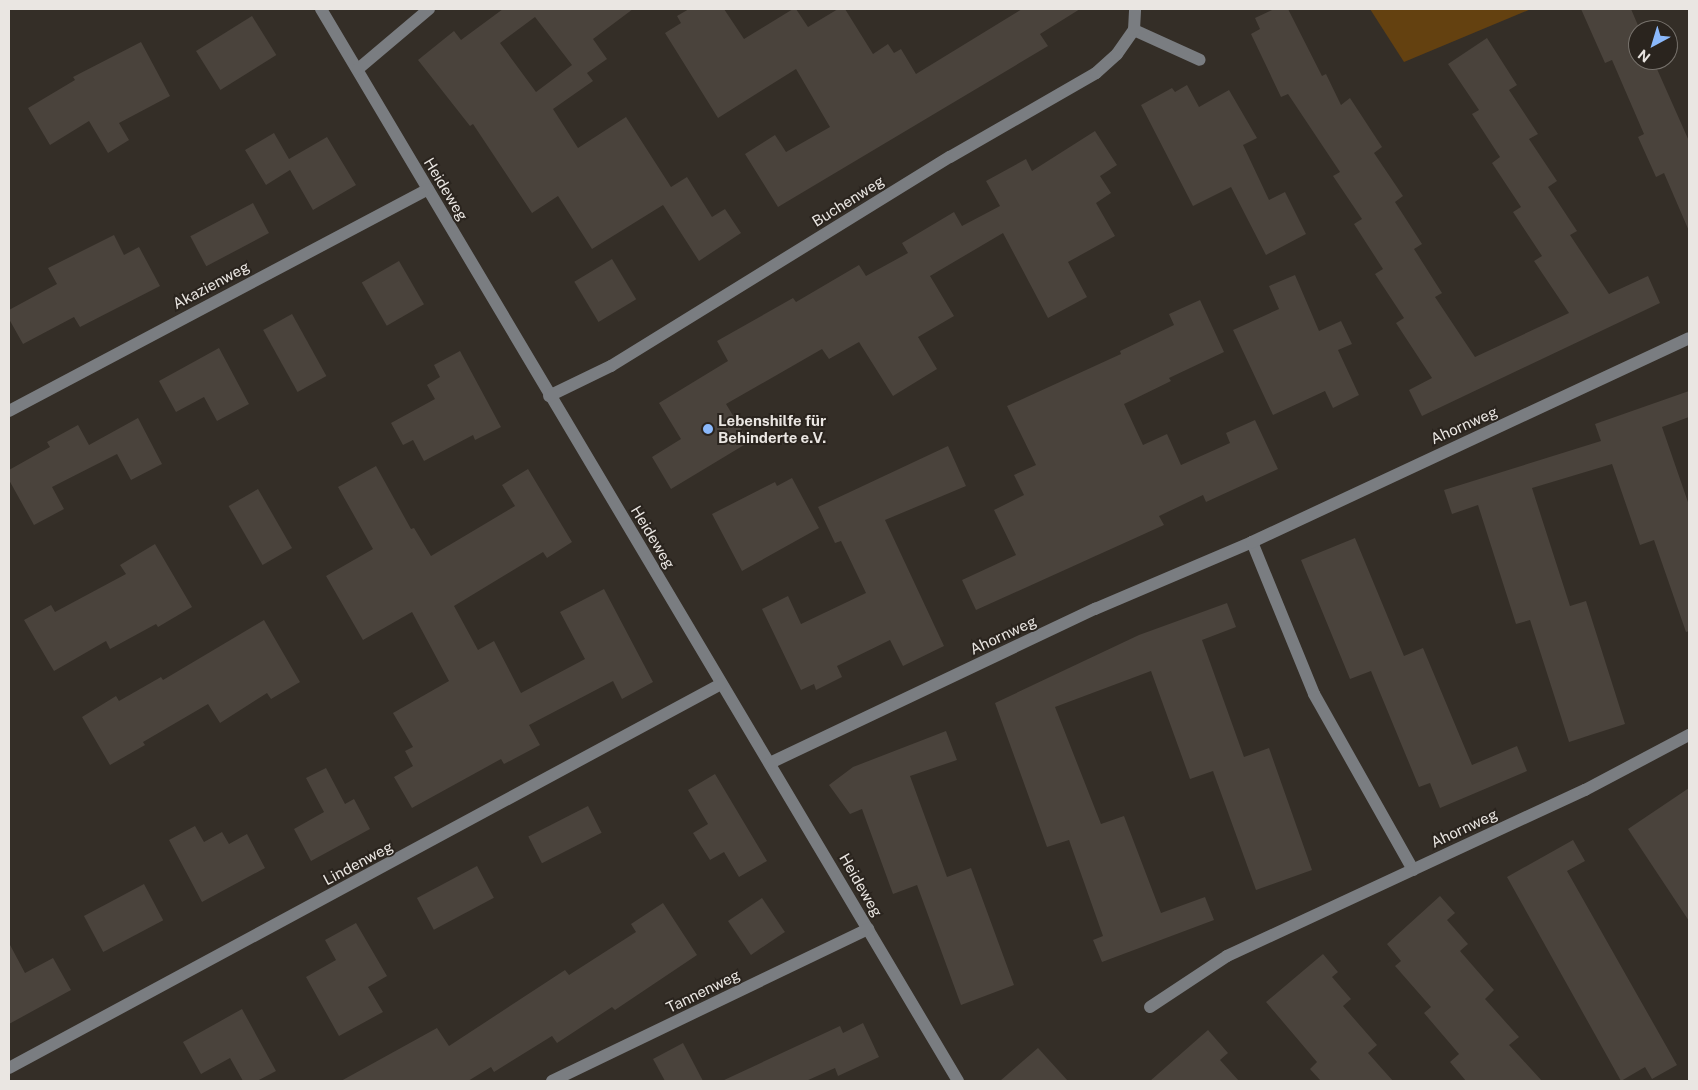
<!DOCTYPE html>
<html>
<head>
<meta charset="utf-8">
<style>
  body { margin:0 }
  #map { position:relative; width:1698px; height:1090px; overflow:hidden; background:#342e27; font-family:"Public Sans",sans-serif }
  div>[style] { position:absolute }
  [style*='--x'] { left:calc(var(--x)*1px); top:calc(var(--y)*1px); width:calc(var(--w)*1px); rotate:calc(var(--a)*1deg) }
  .green>* { inset:0; background:#644110 }
  .building>* { inset:0; background:#4a433c; transform-origin:0 0 }
  .minor>* { height:12px; margin:-6px; padding:0 6px; transform-origin:6px; border-radius:6px; background:#7a7d81 }
  .dots>* { width:14px; height:14px; translate:-50% -50%; box-sizing:border-box; border:2px solid #2a241e; border-radius:50% }
  span { translate:-50% -50%; white-space:nowrap; text-align:center; line-height:1.15; -webkit-text-stroke:4px #2a241e; paint-order:stroke }
  .street-label { font-size:15px; color:#eae6e2 }
  .poi-label { font-size:15px; color:#eae6e2; font-weight:700 }
  .left { translate:0 -50%; text-align:left }
  .frame { position:absolute; inset:0; border:10px solid #eae6e2; pointer-events:none }
  .north { position:absolute; left:1628px; top:20px; width:50px; height:50px; box-sizing:border-box; background:#2a241e; border:1px solid #77726c; border-radius:50%; rotate:219deg; font-size:14px; font-weight:700; line-height:20px; text-align:center; color:#eae6e2 }
  .north::after { content:''; display:block; margin:auto; width:18px; height:22px; background:#8bb9fc; clip-path:polygon(50% 0,100% 100%,50% 72%,0 100%) }
</style>
</head>
<body>
<div id="map">
  <div class="green">
    <div style="clip-path:polygon(1370px 9px,1531px 9px,1404px 62px)"></div>
  </div>
  <div class="building">
    <div style="clip-path:polygon(evenodd,503px 9px,633px 9px,593px 39px,607px 59px,587px 73px,593px 81px,553px 109px,578px 148px,626px 117px,671px 187px,687px 177px,712px 217px,725px 209px,741px 233px,699px 261px,663px 205px,592px 249px,558px 196px,532px 213px,473px 124px,470px 126px,418px 60px,454px 31px,461px 40px,503px 9px,535px 17px,572px 65px,536px 92px,500px 43px,535px 17px)"></div>
    <div style="clip-path:polygon(689px 9px,724px 9px,744px 39px,793px 9px,796px 9px,808px 27px,838px 9px,845px 9px,873px 54px,888px 44px,894px 53px,901px 49px,916px 74px,1022px 9px,1080px 9px,1040px 34px,1048px 46px,778px 207px,745px 154px,775px 135px,786px 152px,830px 127px,796px 69px,718px 118px,665px 33px,681px 23px,677px 16px)"></div>
    <div style="clip-path:polygon(1274px 9px,1288px 9px,1322px 76px,1326px 74px,1341px 105px,1350px 98px,1382px 147px,1374px 153px,1403px 196px,1395px 202px,1422px 244px,1414px 249px,1442px 293px,1435px 297px,1475px 357px,1569px 313px,1534px 261px,1542px 256px,1513px 212px,1521px 207px,1492px 163px,1500px 157px,1472px 114px,1479px 110px,1448px 64px,1487px 38px,1517px 85px,1509px 90px,1538px 134px,1529px 139px,1557px 181px,1548px 187px,1577px 231px,1570px 235px,1609px 294px,1648px 276px,1660px 303px,1422px 416px,1409px 390px,1432px 378px,1396px 323px,1404px 318px,1375px 274px,1383px 269px,1354px 224px,1362px 219px,1333px 176px,1340px 172px,1288px 94px,1281px 97px,1251px 34px,1260px 29px,1255px 18px)"></div>
    <div style="clip-path:polygon(1581px 9px,1631px 9px,1640px 30px,1638px 60px,1653px 60px,1689px 141px,1689px 231px,1664px 173px,1656px 177px,1638px 137px,1644px 134px,1612px 60px,1605px 63px)"></div>
    <div style="left:252px;top:16px;width:46px;height:66px;rotate:58deg"></div>
    <div style="clip-path:polygon(141px 42px,170px 96px,119px 123px,129px 140px,108px 153px,89px 121px,50px 145px,28px 108px,75px 80px,73px 77px)"></div>
    <div style="clip-path:polygon(1187px 85px,1199px 107px,1229px 90px,1257px 138px,1243px 145px,1269px 200px,1285px 192px,1306px 234px,1266px 255px,1231px 187px,1193px 206px,1141px 105px,1172px 88px,1175px 92px)"></div>
    <div style="clip-path:polygon(1095px 131px,1117px 165px,1100px 176px,1111px 193px,1096px 203px,1115px 236px,1068px 262px,1087px 297px,1048px 318px,1003px 233px,930px 276px,954px 316px,918px 337px,937px 369px,893px 396px,859px 342px,829px 359px,822px 349px,726px 404px,749px 442px,671px 489px,652px 457px,681px 439px,659px 403px,728px 361px,717px 341px,793px 298px,796px 302px,859px 265px,866px 276px,908px 253px,902px 243px,954px 212px,962px 226px,1000px 206px,986px 181px,1026px 159px,1032px 171px)"></div>
    <div style="clip-path:polygon(274px 133px,289px 159px,327px 137px,356px 185px,313px 210px,290px 170px,266px 185px,245px 150px)"></div>
    <div style="left:253px;top:203px;width:34px;height:71px;rotate:62deg"></div>
    <div style="clip-path:polygon(114px 235px,124px 255px,139px 247px,160px 286px,80px 327px,74px 317px,23px 344px,9px 319px,9px 310px,57px 284px,48px 268px)"></div>
    <div style="left:612px;top:259px;width:47px;height:44px;rotate:59deg"></div>
    <div style="left:399px;top:261px;width:50px;height:43px;rotate:60deg"></div>
    <div style="clip-path:polygon(1295px 275px,1319px 331px,1341px 321px,1352px 344px,1338px 350px,1359px 395px,1333px 408px,1325px 391px,1273px 415px,1233px 330px,1279px 309px,1269px 286px)"></div>
    <div style="clip-path:polygon(1200px 300px,1224px 352px,1169px 378px,1171px 381px,1124px 404px,1143px 445px,1167px 434px,1181px 465px,1230px 443px,1226px 433px,1255px 420px,1278px 469px,1206px 502px,1203px 495px,1159px 516px,1164px 525px,976px 610px,962px 580px,1016px 555px,994px 510px,1024px 495px,1014px 475px,1036px 465px,1007px 406px,1121px 354px,1120px 351px,1174px 325px,1169px 314px)"></div>
    <div style="left:292px;top:314px;width:71px;height:33px;rotate:61deg"></div>
    <div style="clip-path:polygon(219px 348px,249px 404px,217px 421px,204px 397px,176px 412px,159px 381px)"></div>
    <div style="clip-path:polygon(460px 351px,501px 427px,475px 440px,473px 435px,424px 461px,413px 440px,403px 445px,391px 423px,435px 399px,427px 385px,440px 377px,434px 365px)"></div>
    <div style="clip-path:polygon(1689px 391px,1689px 417px,1662px 427px,1689px 505px,1689px 631px,1686px 632px,1654px 540px,1640px 545px,1612px 464px,1532px 488px,1570px 606px,1586px 601px,1625px 724px,1569px 742px,1530px 620px,1516px 624px,1478px 505px,1452px 514px,1444px 490px,1601px 441px,1595px 424px)"></div>
    <div style="clip-path:polygon(138px 418px,162px 464px,131px 480px,117px 454px,52px 487px,64px 509px,34px 525px,9px 480px,9px 470px,50px 447px,47px 442px,78px 425px,89px 445px)"></div>
    <div style="clip-path:polygon(948px 446px,966px 486px,885px 520px,944px 646px,903px 666px,890px 640px,837px 666px,842px 677px,816px 690px,814px 684px,801px 690px,762px 609px,788px 596px,801px 624px,866px 593px,841px 541px,835px 543px,818px 507px)"></div>
    <div style="clip-path:polygon(376px 466px,411px 529px,414px 528px,431px 556px,515px 506px,502px 485px,528px 469px,572px 542px,547px 558px,543px 552px,454px 606px,478px 650px,494px 641px,521px 693px,585px 659px,560px 612px,604px 589px,653px 682px,622px 699px,613px 681px,529px 725px,540px 745px,504px 764px,501px 759px,412px 808px,394px 777px,413px 766px,405px 751px,413px 747px,393px 713px,449px 681px,412px 612px,363px 640px,326px 576px,373px 549px,338px 487px)"></div>
    <div style="clip-path:polygon(792px 478px,819px 528px,742px 571px,712px 514px,775px 482px,777px 486px)"></div>
    <div style="left:258px;top:489px;width:68px;height:34px;rotate:60deg"></div>
    <div style="clip-path:polygon(1355px 538px,1404px 656px,1423px 648px,1472px 765px,1517px 746px,1527px 771px,1440px 808px,1430px 783px,1419px 787px,1371px 671px,1350px 679px,1301px 560px)"></div>
    <div style="clip-path:polygon(155px 544px,192px 607px,158px 627px,156px 624px,110px 649px,106px 641px,54px 671px,24px 620px,51px 605px,55px 612px,126px 574px,120px 565px)"></div>
    <div style="clip-path:polygon(1227px 603px,1236px 627px,1202px 640px,1244px 757px,1269px 748px,1312px 870px,1256px 890px,1213px 771px,1190px 779px,1151px 671px,1055px 707px,1101px 824px,1124px 816px,1161px 913px,1205px 897px,1214px 920px,1102px 962px,1093px 940px,1103px 936px,1069px 840px,1047px 847px,995px 703px,1139px 635px)"></div>
    <div style="clip-path:polygon(264px 620px,300px 682px,271px 699px,267px 693px,220px 723px,208px 704px,143px 742px,145px 745px,110px 765px,82px 717px,116px 696px,119px 701px,161px 677px,163px 680px)"></div>
    <div style="clip-path:polygon(946px 731px,957px 760px,910px 776px,947px 877px,971px 868px,1014px 985px,961px 1005px,917px 885px,893px 894px,862px 809px,850px 814px,829px 785px,853px 767px)"></div>
    <div style="clip-path:polygon(326px 768px,345px 804px,354px 799px,370px 829px,311px 861px,294px 829px,324px 812px,306px 778px)"></div>
    <div style="clip-path:polygon(715px 774px,767px 861px,739px 877px,724px 852px,710px 860px,693px 833px,708px 824px,688px 790px)"></div>
    <div style="clip-path:polygon(1689px 788px,1689px 921px,1628px 829px)"></div>
    <div style="left:588px;top:806px;width:30px;height:67px;rotate:63deg"></div>
    <div style="clip-path:polygon(195px 826px,204px 842px,222px 832px,229px 844px,247px 834px,265px 868px,202px 902px,169px 840px)"></div>
    <div style="clip-path:polygon(1573px 840px,1585px 861px,1567px 871px,1677px 1065px,1652px 1079px,1645px 1067px,1621px 1081px,1507px 877px)"></div>
    <div style="left:477px;top:866px;width:36px;height:68px;rotate:62deg"></div>
    <div style="left:144px;top:884px;width:41px;height:68px;rotate:62deg"></div>
    <div style="clip-path:polygon(1440px 896px,1455px 913px,1447px 920px,1468px 944px,1460px 951px,1494px 990px,1485px 999px,1519px 1037px,1509px 1045px,1542px 1081px,1466px 1081px,1450px 1062px,1459px 1054px,1424px 1013px,1431px 1007px,1395px 966px,1401px 961px,1387px 944px)"></div>
    <div style="left:762px;top:898px;width:41px;height:41px;rotate:56deg"></div>
    <div style="clip-path:polygon(663px 903px,697px 955px,615px 1010px,612px 1007px,557px 1043px,552px 1036px,494px 1072px,491px 1067px,468px 1081px,341px 1081px,437px 1028px,449px 1046px,565px 970px,569px 975px,636px 932px,631px 924px)"></div>
    <div style="clip-path:polygon(356px 923px,387px 976px,368px 987px,383px 1012px,339px 1036px,306px 977px,336px 960px,325px 940px)"></div>
    <div style="clip-path:polygon(9px 943px,25px 973px,53px 958px,71px 990px,9px 1024px)"></div>
    <div style="clip-path:polygon(1323px 954px,1338px 972px,1332px 977px,1351px 999px,1343px 1006px,1377px 1045px,1368px 1053px,1393px 1081px,1321px 1081px,1310px 1069px,1317px 1062px,1266px 1002px)"></div>
    <div style="clip-path:polygon(242px 1009px,276px 1071px,257px 1081px,243px 1081px,230px 1058px,201px 1074px,183px 1042px)"></div>
    <div style="clip-path:polygon(863px 1023px,879px 1057px,838px 1076px,835px 1068px,806px 1081px,722px 1081px,840px 1026px,843px 1033px)"></div>
    <div style="clip-path:polygon(1208px 1030px,1228px 1053px,1220px 1060px,1239px 1081px,1150px 1081px)"></div>
    <div style="clip-path:polygon(683px 1043px,703px 1081px,665px 1081px,653px 1059px)"></div>
    <div style="clip-path:polygon(1038px 1048px,1068px 1081px,1000px 1081px)"></div>
  </div>
  <div class="minor">
    <div style="--x:321;--y:9;--w:1247;--a:59.28"></div>
    <div style="--x:1134;--y:30;--w:72;--a:24.4"></div>
    <div style="--x:358;--y:69;--w:93;--a:-40.2"></div>
    <div style="--x:549;--y:396;--w:69;--a:-25.8"></div>
    <div style="--x:611;--y:366;--w:398;--a:-31.7"></div>
    <div style="--x:950;--y:157;--w:168;--a:-29.9"></div>
    <div style="--x:1096;--y:73;--w:28;--a:-42"></div>
    <div style="--x:1117;--y:54;--w:29;--a:-55"></div>
    <div style="--x:1134;--y:30;--w:21;--a:-87"></div>
    <div style="--x:9;--y:411;--w:474;--a:-27.9"></div>
    <div style="--x:1252;--y:542;--w:164;--a:67.8"></div>
    <div style="--x:1314;--y:694;--w:202;--a:60.6"></div>
    <div style="--x:770;--y:763;--w:360;--a:-25.4"></div>
    <div style="--x:1095;--y:609;--w:171;--a:-23.1"></div>
    <div style="--x:1252;--y:542;--w:482;--a:-25"></div>
    <div style="--x:1150;--y:1007;--w:92;--a:-33.5"></div>
    <div style="--x:1227;--y:956;--w:395;--a:-24.9"></div>
    <div style="--x:1585;--y:790;--w:118;--a:-27.9"></div>
    <div style="--x:9;--y:1068;--w:809;--a:-28.34"></div>
    <div style="--x:552;--y:1081;--w:351;--a:-25.7"></div>
  </div>
  <div class="dots">
    <div style="left:708px;top:429px;background:#8bb9fc"></div>
  </div>
  <div class="street-label">
    <span style="left:446px;top:189px;rotate:59deg">Heideweg</span>
    <span style="left:848px;top:201px;rotate:-32deg">Buchenweg</span>
    <span style="left:211px;top:285px;rotate:-28deg">Akazienweg</span>
    <span style="left:1464px;top:425px;rotate:-24deg">Ahornweg</span>
    <span style="left:653px;top:537px;rotate:59deg">Heideweg</span>
    <span style="left:1003px;top:635px;rotate:-25deg">Ahornweg</span>
    <span style="left:1464px;top:828px;rotate:-25deg">Ahornweg</span>
    <span style="left:358px;top:863px;rotate:-28deg">Lindenweg</span>
    <span style="left:861px;top:885px;rotate:60deg">Heideweg</span>
    <span style="left:703px;top:991px;rotate:-26deg">Tannenweg</span>
  </div>
  <div class="poi-label">
    <span class="left" style="left:718px;top:429px">Lebenshilfe für<br>Behinderte e.V.</span>
  </div>
  <div class="frame"></div>
  <div class="north">N</div>
</div>
</body>
</html>
